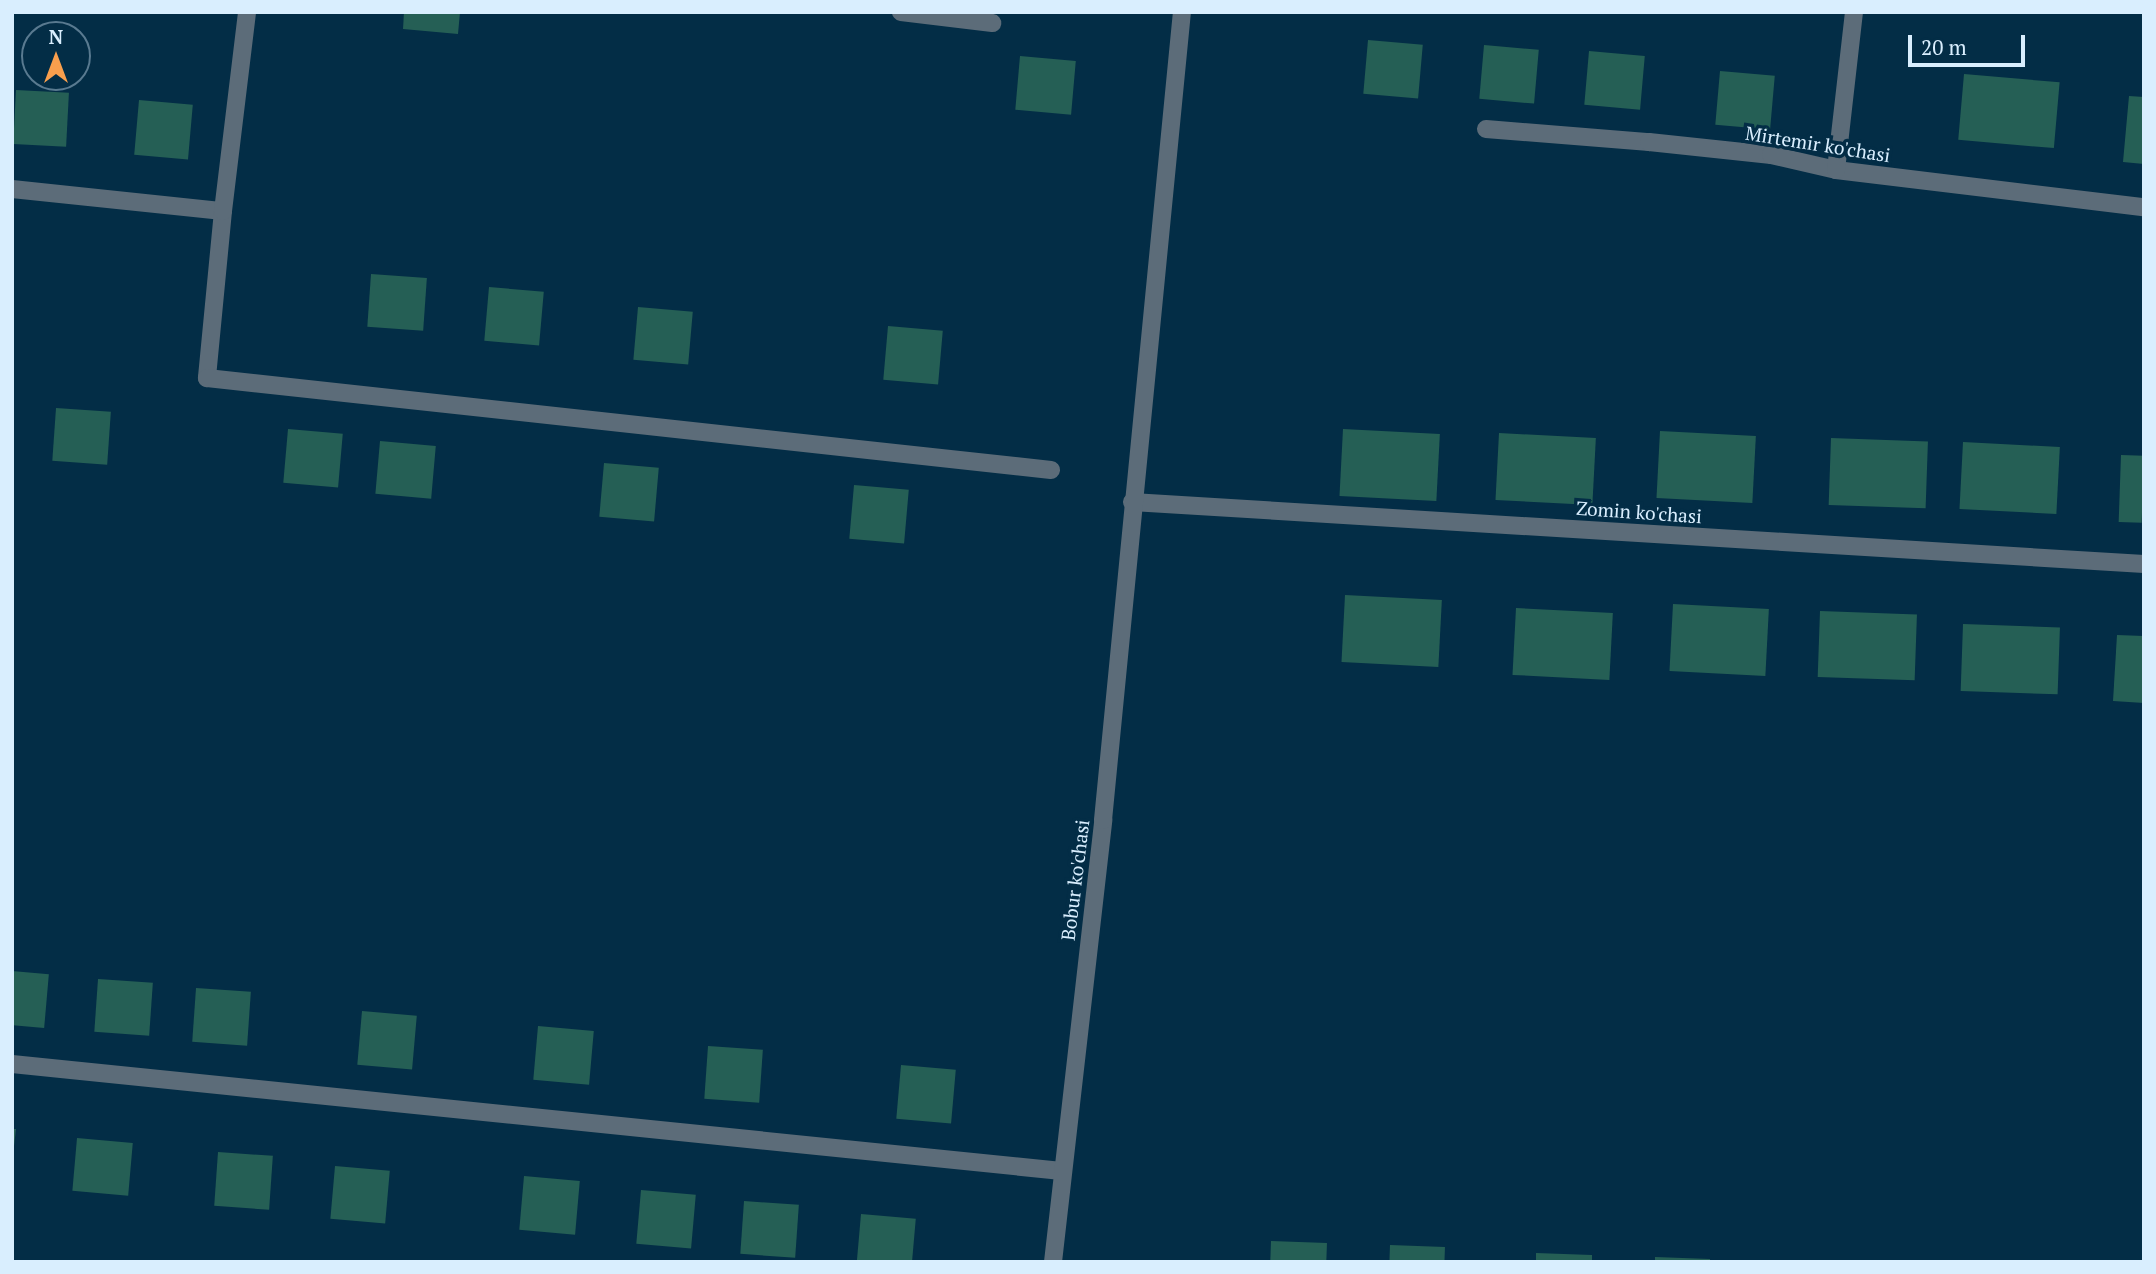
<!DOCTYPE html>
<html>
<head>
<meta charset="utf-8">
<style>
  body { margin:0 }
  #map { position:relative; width:2156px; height:1274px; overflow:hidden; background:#032d46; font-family:"PT Serif",serif }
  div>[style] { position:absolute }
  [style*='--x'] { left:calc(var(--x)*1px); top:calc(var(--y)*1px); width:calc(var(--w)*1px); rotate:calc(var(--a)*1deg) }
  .building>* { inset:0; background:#255f55; transform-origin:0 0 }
  .street>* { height:18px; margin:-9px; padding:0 9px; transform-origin:9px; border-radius:9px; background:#5c6c79 }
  span { translate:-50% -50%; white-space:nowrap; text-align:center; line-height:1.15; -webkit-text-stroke:7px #032d46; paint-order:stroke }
  .street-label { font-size:19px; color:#d9eefe }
  .frame { position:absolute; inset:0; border:14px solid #d9eefe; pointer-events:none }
  .north { position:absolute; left:21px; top:21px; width:70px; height:70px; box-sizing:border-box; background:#032d46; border:2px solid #597a90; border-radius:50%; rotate:0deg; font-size:19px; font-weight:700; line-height:28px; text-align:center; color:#d9eefe }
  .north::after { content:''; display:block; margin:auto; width:24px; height:32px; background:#f99f4d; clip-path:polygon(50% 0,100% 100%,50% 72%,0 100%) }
  .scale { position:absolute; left:1908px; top:35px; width:117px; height:32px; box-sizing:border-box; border:4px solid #d9eefe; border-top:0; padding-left:9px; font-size:21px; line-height:24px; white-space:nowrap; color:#d9eefe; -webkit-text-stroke:5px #032d46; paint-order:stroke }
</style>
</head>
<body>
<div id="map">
  <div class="building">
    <div style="clip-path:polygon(404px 12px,460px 12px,458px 34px,403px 29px)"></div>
    <div style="left:1368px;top:40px;width:55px;height:54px;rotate:5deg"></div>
    <div style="left:1484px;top:45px;width:55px;height:54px;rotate:5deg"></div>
    <div style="left:1589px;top:51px;width:56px;height:54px;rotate:5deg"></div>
    <div style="left:1020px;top:56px;width:56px;height:54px;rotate:5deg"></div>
    <div style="left:1720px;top:71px;width:55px;height:54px;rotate:5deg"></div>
    <div style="left:1964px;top:74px;width:96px;height:66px;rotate:5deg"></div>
    <div style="left:16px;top:90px;width:53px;height:54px;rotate:3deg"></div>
    <div style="clip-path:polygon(2129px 96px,2144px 97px,2144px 164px,2123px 162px)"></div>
    <div style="left:139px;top:100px;width:54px;height:55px;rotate:5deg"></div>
    <div style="left:371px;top:274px;width:56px;height:53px;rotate:4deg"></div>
    <div style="left:489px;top:287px;width:55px;height:54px;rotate:5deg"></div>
    <div style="left:638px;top:307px;width:55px;height:53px;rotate:5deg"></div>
    <div style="left:888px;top:326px;width:55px;height:54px;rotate:5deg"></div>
    <div style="left:56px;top:408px;width:55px;height:53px;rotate:4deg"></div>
    <div style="left:288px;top:429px;width:55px;height:54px;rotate:5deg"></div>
    <div style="left:1343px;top:429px;width:97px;height:67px;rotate:3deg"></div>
    <div style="left:1660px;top:431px;width:96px;height:67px;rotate:3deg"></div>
    <div style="left:1499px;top:433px;width:97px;height:67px;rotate:3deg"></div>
    <div style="left:1831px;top:438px;width:97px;height:67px;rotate:2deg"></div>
    <div style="left:380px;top:441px;width:56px;height:53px;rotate:5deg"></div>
    <div style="left:1963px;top:442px;width:97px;height:67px;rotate:3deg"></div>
    <div style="left:2121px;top:455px;width:23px;height:67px;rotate:2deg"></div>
    <div style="left:604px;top:463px;width:55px;height:54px;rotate:5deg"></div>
    <div style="left:854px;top:485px;width:55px;height:54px;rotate:5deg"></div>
    <div style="left:1345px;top:595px;width:97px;height:67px;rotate:3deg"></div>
    <div style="left:1673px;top:604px;width:96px;height:67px;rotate:3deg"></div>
    <div style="left:1516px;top:608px;width:97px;height:67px;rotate:3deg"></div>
    <div style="left:1820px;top:611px;width:97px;height:66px;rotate:2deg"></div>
    <div style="left:1963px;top:624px;width:97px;height:67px;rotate:2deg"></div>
    <div style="clip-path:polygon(2117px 635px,2144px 636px,2144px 703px,2113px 701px)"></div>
    <div style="left:12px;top:971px;width:37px;height:54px;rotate:5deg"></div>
    <div style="left:98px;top:979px;width:55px;height:53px;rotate:4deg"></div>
    <div style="left:196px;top:988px;width:55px;height:54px;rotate:4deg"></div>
    <div style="left:362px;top:1011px;width:55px;height:54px;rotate:5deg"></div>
    <div style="left:538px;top:1026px;width:56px;height:54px;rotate:5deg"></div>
    <div style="left:708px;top:1046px;width:55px;height:53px;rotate:4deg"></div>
    <div style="left:901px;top:1065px;width:55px;height:54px;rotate:5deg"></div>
    <div style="clip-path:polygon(12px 1129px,16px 1129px,14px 1146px,12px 1146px)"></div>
    <div style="left:77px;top:1138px;width:56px;height:53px;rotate:5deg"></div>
    <div style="left:218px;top:1152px;width:55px;height:54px;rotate:4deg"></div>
    <div style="left:335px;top:1166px;width:55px;height:53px;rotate:5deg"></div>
    <div style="left:524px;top:1176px;width:56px;height:54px;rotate:5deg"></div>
    <div style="left:641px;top:1190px;width:55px;height:54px;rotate:5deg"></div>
    <div style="left:744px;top:1201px;width:55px;height:53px;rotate:4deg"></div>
    <div style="left:861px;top:1214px;width:55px;height:48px;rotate:5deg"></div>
    <div style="left:1271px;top:1241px;width:56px;height:21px;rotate:2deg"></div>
    <div style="left:1390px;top:1245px;width:55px;height:17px;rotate:2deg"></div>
    <div style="clip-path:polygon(1536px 1253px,1592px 1255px,1592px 1262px,1536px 1262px)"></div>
    <div style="clip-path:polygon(1655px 1257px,1710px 1259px,1710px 1262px,1655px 1262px)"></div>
  </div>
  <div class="street">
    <div style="--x:901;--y:12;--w:92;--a:6.9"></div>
    <div style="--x:1486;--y:129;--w:164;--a:4.6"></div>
    <div style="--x:1649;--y:142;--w:123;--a:6.1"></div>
    <div style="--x:1771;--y:155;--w:67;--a:13"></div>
    <div style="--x:1836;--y:170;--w:310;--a:6.9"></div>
    <div style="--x:1836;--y:170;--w:159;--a:-83.5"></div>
    <div style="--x:12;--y:189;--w:212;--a:6"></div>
    <div style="--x:223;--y:211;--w:168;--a:95.5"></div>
    <div style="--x:207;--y:378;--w:849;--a:6.22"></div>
    <div style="--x:223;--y:211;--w:200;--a:-83.1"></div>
    <div style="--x:1132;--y:502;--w:1014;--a:3.51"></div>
    <div style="--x:12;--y:1064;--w:1055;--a:5.82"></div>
    <div style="--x:1053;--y:1262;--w:445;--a:-83.5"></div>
    <div style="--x:1103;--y:820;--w:812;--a:-84.42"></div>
  </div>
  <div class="street-label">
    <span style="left:1818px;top:144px;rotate:9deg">Mirtemir ko'chasi</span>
    <span style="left:1639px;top:512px;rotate:4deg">Zomin ko'chasi</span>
    <span style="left:1075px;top:880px;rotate:-83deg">Bobur ko'chasi</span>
  </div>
  <div class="frame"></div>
  <div class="north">N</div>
  <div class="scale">20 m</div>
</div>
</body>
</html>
